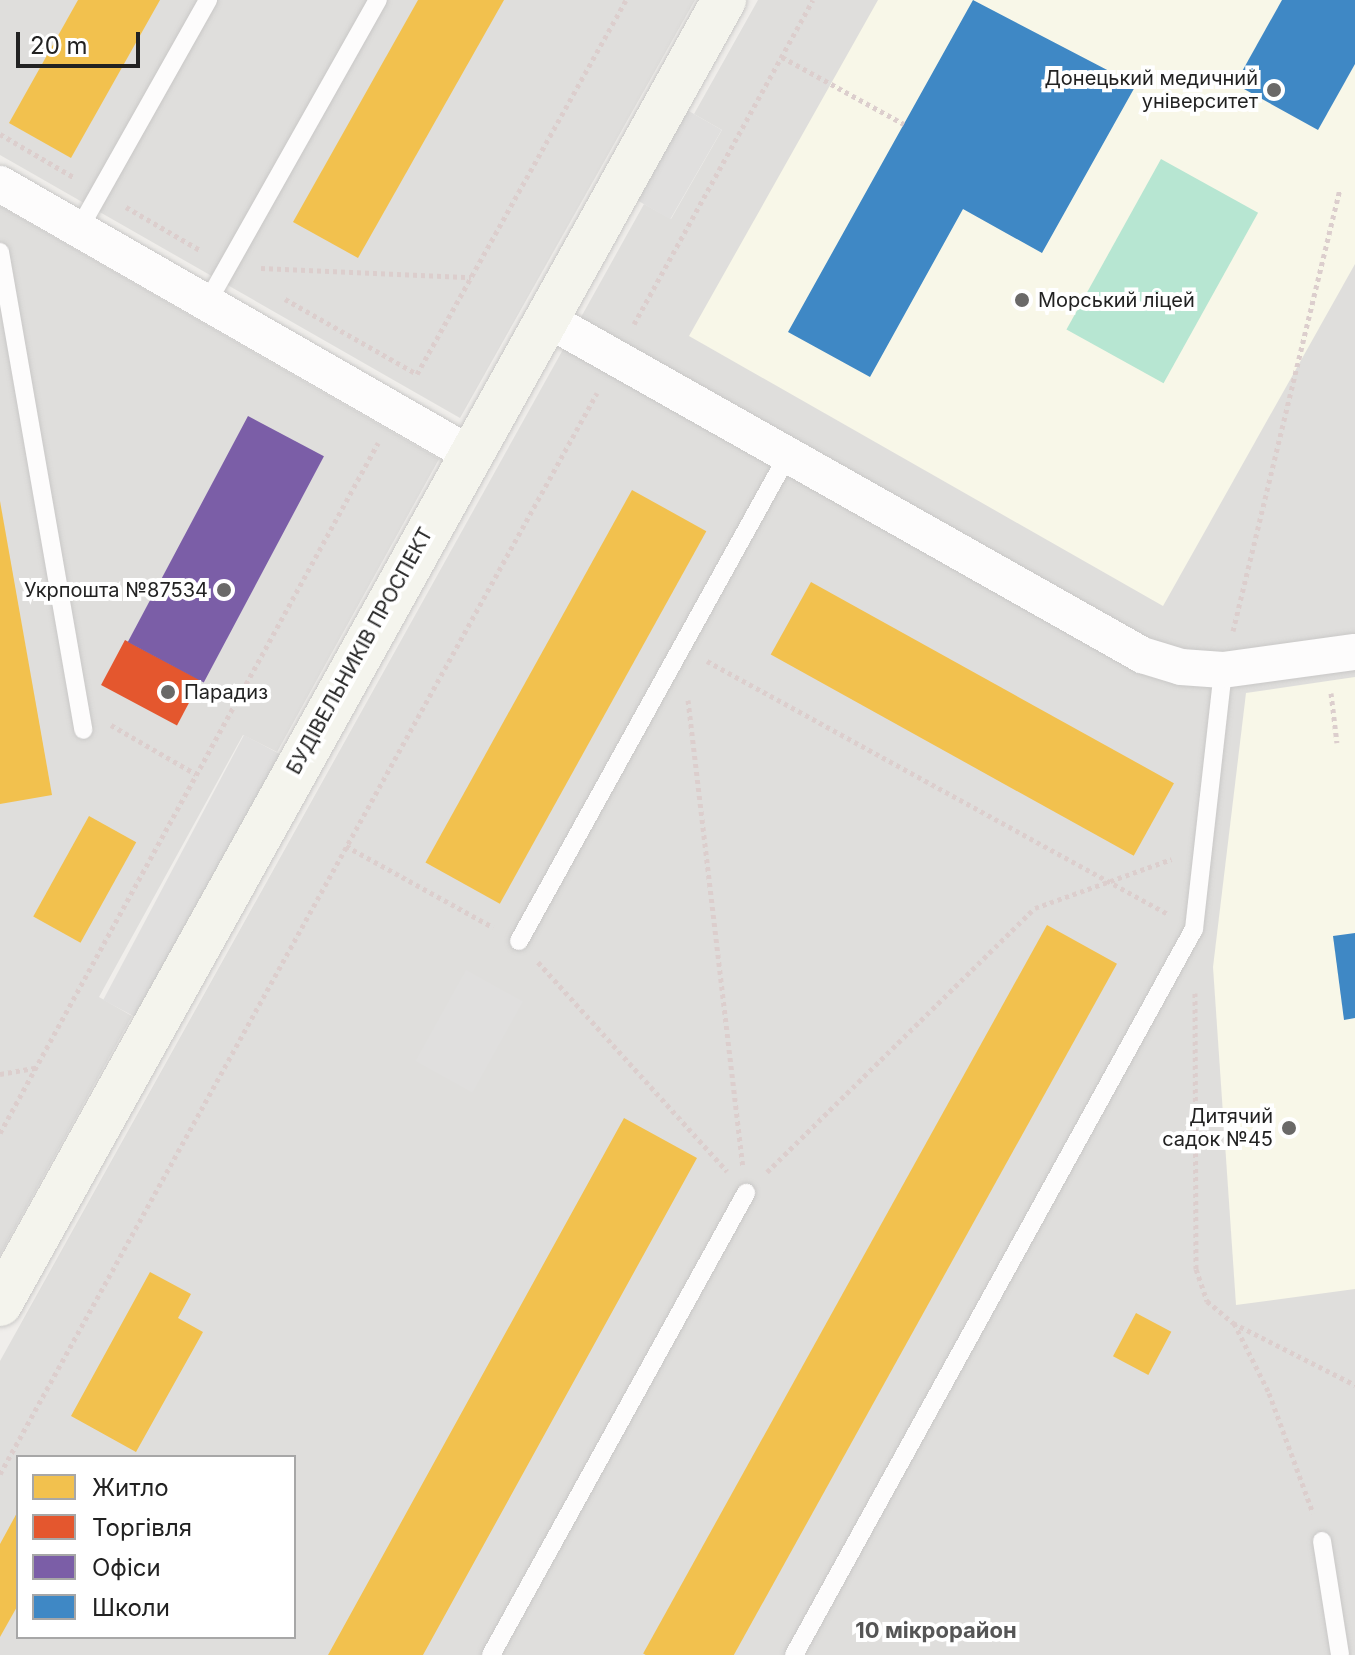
<!DOCTYPE html>
<html>
<head>
<meta charset="utf-8">
<style>
  body { margin:0 }
  #map { position:relative; width:1355px; height:1655px; overflow:hidden; background:#f0eeeb; font-family:Inter,sans-serif }
  div>[style] { position:absolute }
  [style*='--x'] { left:calc(var(--x)*1px); top:calc(var(--y)*1px); width:calc(var(--w)*1px); rotate:calc(var(--a)*1deg) }
  .residential>* { inset:0; background:#dfdedc }
  .education>* { inset:0; background:#f8f7e8 }
  .pitch>* { inset:0; background:#b7e6d2; transform-origin:0 0 }
  .parking>* { inset:0; background:#e0dfde; transform-origin:0 0 }
  .homes>* { inset:0; background:#f2c14e; transform-origin:0 0 }
  .shops>* { inset:0; background:#e4572e; transform-origin:0 0 }
  .offices>* { inset:0; background:#7b5ea7; transform-origin:0 0 }
  .schools>* { inset:0; background:#3f88c5 }
  .path>* { height:5px; margin-top:-2.5px; transform-origin:0; background:repeating-linear-gradient(90deg,#dccecd 0 4px,transparent 0 8px) }
  .roads { filter:drop-shadow(0 0 2px #c9c8c7) drop-shadow(0 0 2px #c9c8c7) }
  .service>* { height:18px; margin:-9px; padding:0 9px; transform-origin:9px; border-radius:9px; background:#fdfcfc }
  .minor>* { height:36px; margin:-18px; padding:0 18px; transform-origin:18px; border-radius:18px; background:#fdfcfc }
  .secondary>* { height:44px; margin:-22px; padding:0 22px; transform-origin:22px; border-radius:22px; background:#f4f4ed }
  .dots>* { width:22px; height:22px; translate:-50% -50%; box-sizing:border-box; border:4px solid #fff; border-radius:50% }
  span { translate:-50% -50%; white-space:nowrap; text-align:center; line-height:1.15; -webkit-text-stroke:8px #fff; paint-order:stroke }
  .poi-label { font-size:20px; color:#222 }
  .right { translate:-100% -50%; text-align:right }
  .left { translate:0 -50%; text-align:left }
  .street-label { font-size:20px; color:#222 }
  .neighbourhood-label { font-size:22px; color:#555; font-weight:700 }
  .legend { position:absolute; left:16px; top:1455px; width:280px; height:184px; box-sizing:border-box; background:#fff; border:2px solid #a7a7a7; margin:0; padding:10px 14px; list-style:none; font-size:24px; color:#222 }
  .legend li { display:flex; align-items:center; gap:16px; height:40px }
  .legend b { width:40px; border:2px solid #a7a7a7 }
  .scale { position:absolute; left:16px; top:32px; width:124px; height:36px; box-sizing:border-box; border:4px solid #222; border-top:0; padding-left:10px; font-size:24px; line-height:28px; white-space:nowrap; color:#222; -webkit-text-stroke:6px #fff; paint-order:stroke }
</style>
</head>
<body>
<div id="map">
  <div class="residential">
    <div style="clip-path:polygon(0 0,695px 0,460px 418px,0 155px)"></div>
    <div style="clip-path:polygon(evenodd,758px 0,1355px 0,1355px 1655px,0 1655px,0 1361px,644px 204px,671px 219px,722px 130px,694px 114px,758px 0,18px 1457px,294px 1457px,294px 1637px,18px 1637px,18px 1457px)"></div>
    <div style="clip-path:polygon(0 206px,439px 459px,277px 752px,243px 735px,99px 997px,132px 1016px,0 1255px)"></div>
  </div>
  <div class="education">
    <div style="clip-path:polygon(878px 0,1355px 0,1355px 264px,1163px 606px,689px 336px)"></div>
    <div style="clip-path:polygon(1355px 677px,1355px 1289px,1236px 1305px,1213px 967px,1246px 693px)"></div>
  </div>
  <div class="pitch">
    <div style="left:1161px;top:159px;width:111px;height:195px;rotate:29deg"></div>
  </div>
  <div class="parking">
    <div style="left:668px;top:99px;width:62px;height:103px;rotate:30deg"></div>
    <div style="left:244px;top:735px;width:61px;height:300px;rotate:28deg"></div>
    <div style="left:466px;top:970px;width:65px;height:104px;rotate:29deg"></div>
  </div>
  <div class="homes">
    <div style="clip-path:polygon(78px 0,160px 0,71px 158px,9px 123px)"></div>
    <div style="clip-path:polygon(418px 0,504px 0,358px 258px,293px 222px)"></div>
    <div style="left:632px;top:490px;width:85px;height:426px;rotate:29deg"></div>
    <div style="clip-path:polygon(0 501px,52px 795px,0 804px)"></div>
    <div style="left:811px;top:582px;width:415px;height:83px;rotate:29deg"></div>
    <div style="left:89px;top:816px;width:54px;height:115px;rotate:29deg"></div>
    <div style="left:1047px;top:925px;width:80px;height:833px;rotate:29deg"></div>
    <div style="clip-path:polygon(624px 1118px,697px 1158px,622px 1294px,423px 1655px,328px 1655px)"></div>
    <div style="clip-path:polygon(150px 1272px,191px 1294px,178px 1318px,203px 1332px,136px 1452px,71px 1416px)"></div>
    <div style="left:1136px;top:1313px;width:40px;height:49px;rotate:28deg"></div>
    <div style="clip-path:polygon(18px 1511px,18px 1605px,0 1637px,0 1544px)"></div>
  </div>
  <div class="shops">
    <div style="left:125px;top:640px;width:86px;height:51px;rotate:28deg"></div>
  </div>
  <div class="offices">
    <div style="left:248px;top:416px;width:86px;height:256px;rotate:28deg"></div>
  </div>
  <div class="schools">
    <div style="clip-path:polygon(973px 0,1136px 85px,1042px 253px,963px 209px,870px 377px,788px 332px)"></div>
    <div style="clip-path:polygon(1282px 0,1355px 0,1355px 64px,1318px 130px,1235px 84px)"></div>
    <div style="clip-path:polygon(1355px 933px,1355px 1018px,1344px 1020px,1333px 936px)"></div>
  </div>
  <div class="path">
    <div style="--x:782;--y:57;--w:139;--a:28.8"></div>
    <div style="--x:0;--y:134;--w:87;--a:30.4"></div>
    <div style="--x:126;--y:207;--w:86;--a:30.2"></div>
    <div style="--x:261;--y:268;--w:210;--a:2.5"></div>
    <div style="--x:285;--y:299;--w:152;--a:29.6"></div>
    <div style="--x:417;--y:374;--w:428;--a:-60.8"></div>
    <div style="--x:634;--y:324;--w:370;--a:-61.1"></div>
    <div style="--x:1233;--y:631;--w:455;--a:-76.4"></div>
    <div style="--x:707;--y:661;--w:526;--a:28.76"></div>
    <div style="--x:1331;--y:693;--w:50;--a:83.2"></div>
    <div style="--x:688;--y:700;--w:470;--a:83.3"></div>
    <div style="--x:111;--y:725;--w:98;--a:30"></div>
    <div style="--x:346;--y:846;--w:168;--a:28.9"></div>
    <div style="--x:538;--y:962;--w:282;--a:47.9"></div>
    <div style="--x:1195;--y:993;--w:276;--a:89.8"></div>
    <div style="--x:1196;--y:1269;--w:34;--a:71"></div>
    <div style="--x:1207;--y:1301;--w:34;--a:40"></div>
    <div style="--x:1233;--y:1323;--w:137;--a:26.9"></div>
    <div style="--x:0;--y:1074;--w:36;--a:-10"></div>
    <div style="--x:0;--y:1133;--w:787;--a:-61.28"></div>
    <div style="--x:767;--y:1172;--w:376;--a:-44.6"></div>
    <div style="--x:1035;--y:908;--w:145;--a:-19.7"></div>
    <div style="--x:1234;--y:1323;--w:78;--a:63.4"></div>
    <div style="--x:1269;--y:1393;--w:128;--a:69.9"></div>
    <div style="--x:0;--y:1474;--w:1235;--a:-61.09"></div>
  </div>
  <div class="roads">
    <div class="service">
      <div style="--x:79;--y:229;--w:263;--a:-60.6"></div>
      <div style="--x:0;--y:252;--w:485;--a:80.1"></div>
      <div style="--x:207;--y:303;--w:348;--a:-60.6"></div>
      <div style="--x:519;--y:941;--w:555;--a:-61.04"></div>
      <div style="--x:1322;--y:1541;--w:115;--a:81"></div>
      <div style="--x:491;--y:1655;--w:528;--a:-61.1"></div>
      <div style="--x:794;--y:1655;--w:829;--a:-61.15"></div>
      <div style="--x:1194;--y:929;--w:261;--a:-83.6"></div>
    </div>
    <div class="minor">
      <div style="--x:0;--y:184;--w:542;--a:29.88"></div>
      <div style="--x:545;--y:318;--w:686;--a:29.44"></div>
      <div style="--x:1142;--y:655;--w:41;--a:17.1"></div>
      <div style="--x:1181;--y:667;--w:42;--a:4.1"></div>
      <div style="--x:1223;--y:670;--w:133;--a:-7.8"></div>
    </div>
    <div class="secondary">
      <div style="--x:0;--y:1304;--w:1492;--a:-60.96"></div>
    </div>
  </div>
  <div class="dots">
    <div style="left:1274px;top:90px;background:#6a6968"></div>
    <div style="left:1022px;top:300px;background:#6a6968"></div>
    <div style="left:224px;top:590px;background:#6a6968"></div>
    <div style="left:168px;top:692px;background:#6a6968"></div>
    <div style="left:1289px;top:1128px;background:#6a6968"></div>
  </div>
  <div class="poi-label">
    <span class="right" style="left:1258px;top:90px">Донецький медичний<br>університет</span>
    <span class="left" style="left:1038px;top:300px">Морський ліцей</span>
    <span class="right" style="left:208px;top:590px">Укрпошта №87534</span>
    <span class="left" style="left:184px;top:692px">Парадиз</span>
    <span class="right" style="left:1273px;top:1128px">Дитячий<br>садок №45</span>
  </div>
  <div class="street-label">
    <span style="left:360px;top:651px;rotate:-61deg">БУДІВЕЛЬНИКІВ ПРОСПЕКТ</span>
  </div>
  <div class="neighbourhood-label">
    <span style="left:936px;top:1631px">10 мікрорайон</span>
  </div>
  <ul class="legend">
  <li><b style="height:22px;background:#f2c14e"></b>Житло</li>
  <li><b style="height:22px;background:#e4572e"></b>Торгівля</li>
  <li><b style="height:22px;background:#7b5ea7"></b>Офіси</li>
  <li><b style="height:22px;background:#3f88c5"></b>Школи</li>
  </ul>
  <div class="scale">20 m</div>
</div>
</body>
</html>
